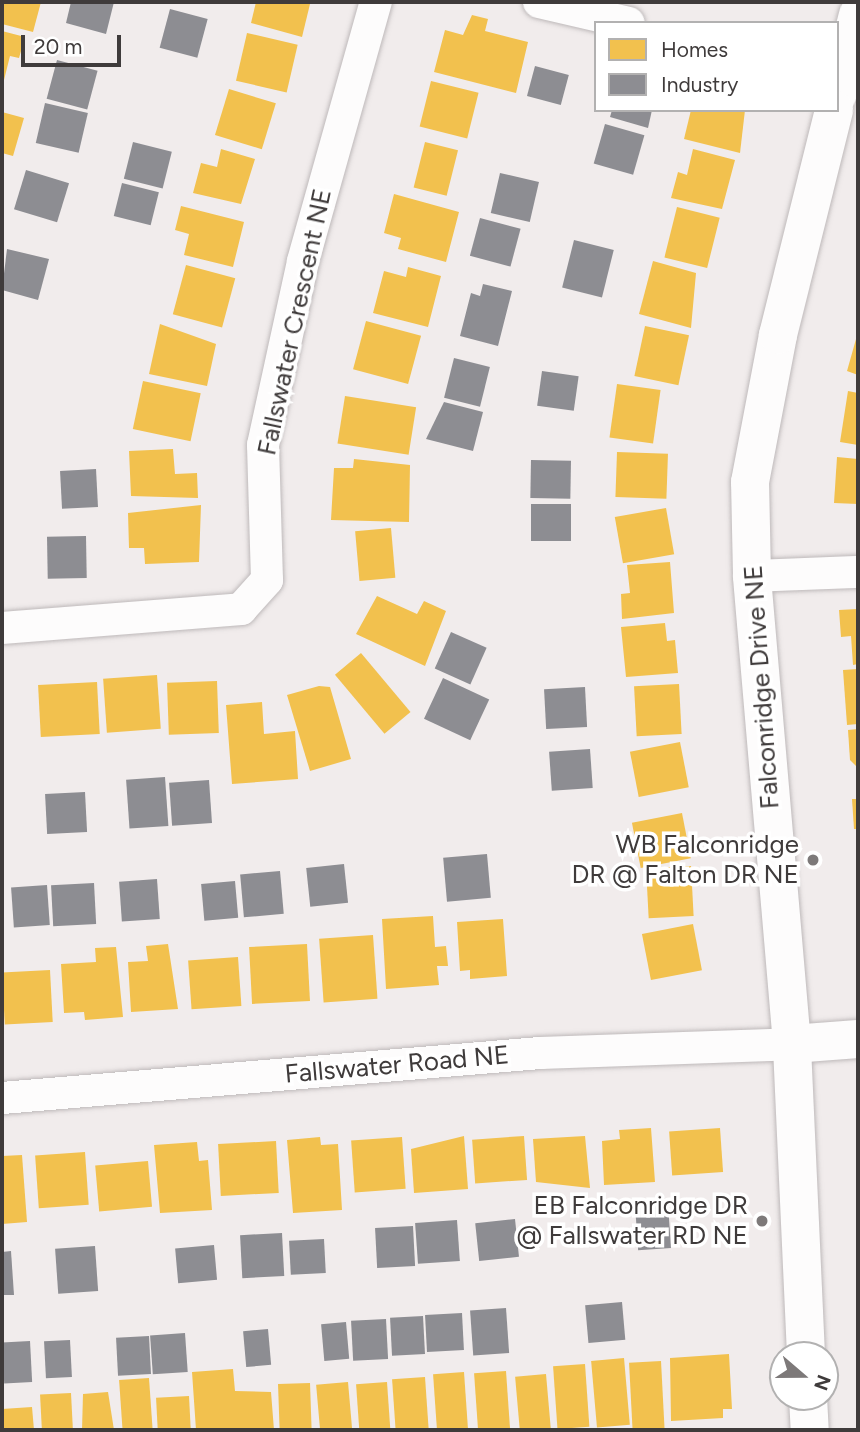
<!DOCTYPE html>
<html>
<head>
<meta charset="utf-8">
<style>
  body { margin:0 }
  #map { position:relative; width:860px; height:1432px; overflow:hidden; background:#f1ecec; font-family:Figtree,sans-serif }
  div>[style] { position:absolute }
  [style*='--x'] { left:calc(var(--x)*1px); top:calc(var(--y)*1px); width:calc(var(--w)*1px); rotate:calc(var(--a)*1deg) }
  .homes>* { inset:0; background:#f2c14e; transform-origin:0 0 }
  .industry>* { inset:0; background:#8d8d92; transform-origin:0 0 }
  .roads { filter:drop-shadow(0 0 2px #beb9ba) drop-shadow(0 0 2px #beb9ba) }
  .street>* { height:32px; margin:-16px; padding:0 16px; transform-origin:16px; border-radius:16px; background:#fdfcfc }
  .secondary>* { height:38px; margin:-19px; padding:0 19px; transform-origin:19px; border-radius:19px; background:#fdfcfc }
  .dots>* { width:19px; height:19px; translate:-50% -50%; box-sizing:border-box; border:4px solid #fff; border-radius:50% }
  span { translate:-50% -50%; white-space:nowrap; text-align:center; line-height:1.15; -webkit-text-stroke:7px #fff; paint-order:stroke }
  .street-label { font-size:26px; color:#3f3b3b }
  .poi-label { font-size:26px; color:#3f3b3b }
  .right { translate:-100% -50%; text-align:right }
  .frame { position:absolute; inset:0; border:4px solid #3f3b3b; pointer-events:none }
  .legend { position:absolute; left:594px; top:21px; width:245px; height:91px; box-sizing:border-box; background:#fff; border:2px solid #b2b1b1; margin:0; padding:9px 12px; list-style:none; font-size:21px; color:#3f3b3b }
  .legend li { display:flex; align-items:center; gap:14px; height:35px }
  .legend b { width:35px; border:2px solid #b2b1b1 }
  .north { position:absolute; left:769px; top:1341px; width:70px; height:70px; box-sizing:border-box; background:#fff; border:2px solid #b2b1b1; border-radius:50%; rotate:110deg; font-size:19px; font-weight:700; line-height:28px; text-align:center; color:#3f3b3b }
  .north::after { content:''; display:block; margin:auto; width:24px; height:32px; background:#7d7979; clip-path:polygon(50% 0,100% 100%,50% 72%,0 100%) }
  .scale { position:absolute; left:21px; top:35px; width:100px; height:32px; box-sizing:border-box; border:4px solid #3f3b3b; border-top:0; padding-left:9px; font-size:21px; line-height:24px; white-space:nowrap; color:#3f3b3b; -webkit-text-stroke:5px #fff; paint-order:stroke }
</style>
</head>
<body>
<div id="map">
  <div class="homes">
    <div style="clip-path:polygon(2px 2px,41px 2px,33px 32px,2px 24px)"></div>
    <div style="clip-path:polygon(256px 2px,310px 4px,302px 37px,251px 23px)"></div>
    <div style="clip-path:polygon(472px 15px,488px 19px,485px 31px,528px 42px,516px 93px,434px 72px,445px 30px,463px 35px)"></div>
    <div style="clip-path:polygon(2px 31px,25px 37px,19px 58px,10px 56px,3px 84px)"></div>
    <div style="left:247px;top:33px;width:52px;height:49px;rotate:13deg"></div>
    <div style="left:431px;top:81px;width:49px;height:47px;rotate:14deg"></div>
    <div style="left:229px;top:89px;width:49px;height:48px;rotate:17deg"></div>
    <div style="clip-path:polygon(691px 110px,745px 110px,740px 153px,684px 139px)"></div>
    <div style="clip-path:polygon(2px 112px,24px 118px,13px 156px,2px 153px)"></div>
    <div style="left:425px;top:142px;width:34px;height:47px;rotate:14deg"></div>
    <div style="clip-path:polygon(221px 149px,255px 159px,241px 204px,193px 193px,201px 163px,217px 167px)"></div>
    <div style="clip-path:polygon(693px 149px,735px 160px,722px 209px,671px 198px,678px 172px,687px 175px)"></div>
    <div style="clip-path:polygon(394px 194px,459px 212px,446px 262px,398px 249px,401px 238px,384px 233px)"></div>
    <div style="clip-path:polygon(181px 206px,244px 222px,233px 267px,184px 255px,189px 234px,175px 230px)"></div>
    <div style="left:677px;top:207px;width:44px;height:52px;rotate:14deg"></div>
    <div style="clip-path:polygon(653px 261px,696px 273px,691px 328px,639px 314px)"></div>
    <div style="left:186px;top:265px;width:51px;height:51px;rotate:15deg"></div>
    <div style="clip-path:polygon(408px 267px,441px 276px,428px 327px,373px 313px,384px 271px,406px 277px)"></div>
    <div style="left:366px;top:321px;width:57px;height:50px;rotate:15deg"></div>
    <div style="clip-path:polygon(160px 324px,216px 344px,207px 386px,149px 374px)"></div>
    <div style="left:645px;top:326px;width:45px;height:51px;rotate:12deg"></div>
    <div style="clip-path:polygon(858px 332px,858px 375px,847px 371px)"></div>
    <div style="left:143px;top:381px;width:59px;height:49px;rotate:12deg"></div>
    <div style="left:617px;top:384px;width:44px;height:54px;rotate:8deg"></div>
    <div style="clip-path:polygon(848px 391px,858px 393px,858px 445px,840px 442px)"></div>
    <div style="left:345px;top:396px;width:72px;height:48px;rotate:9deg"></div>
    <div style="clip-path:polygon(173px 449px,175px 474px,197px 473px,198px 498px,131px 496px,129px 451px)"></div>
    <div style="left:617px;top:452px;width:51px;height:45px;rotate:2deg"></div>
    <div style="clip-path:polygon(837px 457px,858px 459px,858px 504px,834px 503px)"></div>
    <div style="clip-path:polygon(354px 459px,410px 465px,409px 522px,331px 520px,334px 468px,353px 468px)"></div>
    <div style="clip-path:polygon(201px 505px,199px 562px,145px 564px,144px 548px,129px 548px,128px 513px)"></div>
    <div style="left:666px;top:508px;width:47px;height:52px;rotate:80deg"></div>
    <div style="left:391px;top:528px;width:50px;height:36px;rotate:85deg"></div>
    <div style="clip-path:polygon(670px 562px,674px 613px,622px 619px,621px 594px,630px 593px,627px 565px)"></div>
    <div style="clip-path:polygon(377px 596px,417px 614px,424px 601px,446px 611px,425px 666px,356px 634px)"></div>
    <div style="clip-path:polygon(858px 609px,858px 664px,853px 665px,851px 636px,841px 637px,839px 610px)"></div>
    <div style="clip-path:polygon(665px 623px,667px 641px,675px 640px,678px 673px,626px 677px,621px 627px)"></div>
    <div style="left:361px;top:653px;width:77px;height:34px;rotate:50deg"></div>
    <div style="clip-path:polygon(858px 669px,858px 724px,847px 725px,843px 670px)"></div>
    <div style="left:157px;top:675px;width:54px;height:54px;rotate:86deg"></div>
    <div style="left:217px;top:681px;width:52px;height:50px;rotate:88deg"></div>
    <div style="left:97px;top:682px;width:52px;height:59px;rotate:87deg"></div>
    <div style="left:679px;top:684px;width:50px;height:45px;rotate:87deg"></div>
    <div style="clip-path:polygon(319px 686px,330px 687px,351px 759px,310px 771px,287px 695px)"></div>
    <div style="clip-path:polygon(262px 702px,264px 734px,295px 731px,298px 779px,232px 784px,226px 705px)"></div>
    <div style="clip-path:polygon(858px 729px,858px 766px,856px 766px,850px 760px,848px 730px)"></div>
    <div style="left:680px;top:742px;width:46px;height:51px;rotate:79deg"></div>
    <div style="clip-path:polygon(852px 799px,858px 799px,858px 829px,854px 829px)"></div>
    <div style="left:682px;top:813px;width:46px;height:51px;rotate:79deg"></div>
    <div style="left:691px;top:866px;width:50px;height:45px;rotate:87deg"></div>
    <div style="clip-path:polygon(433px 916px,435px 947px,446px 946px,448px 966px,437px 966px,439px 985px,386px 989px,382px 919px)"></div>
    <div style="clip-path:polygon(503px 919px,507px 976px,470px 979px,470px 970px,460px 971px,457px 922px)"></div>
    <div style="left:693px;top:924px;width:47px;height:52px;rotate:79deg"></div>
    <div style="left:373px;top:935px;width:64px;height:54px;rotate:86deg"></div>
    <div style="clip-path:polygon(168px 944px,178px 1009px,131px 1012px,128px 962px,148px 961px,146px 946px)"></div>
    <div style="left:307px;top:944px;width:57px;height:58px;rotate:87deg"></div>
    <div style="clip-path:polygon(116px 947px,123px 1017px,85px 1020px,84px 1012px,64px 1013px,61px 964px,96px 962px,95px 948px)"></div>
    <div style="left:238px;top:957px;width:49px;height:50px;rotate:86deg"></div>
    <div style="left:50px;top:970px;width:52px;height:48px;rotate:87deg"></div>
    <div style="clip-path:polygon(651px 1128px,655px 1182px,604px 1185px,602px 1141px,620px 1139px,619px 1130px)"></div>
    <div style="left:720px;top:1128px;width:44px;height:51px;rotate:86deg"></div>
    <div style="clip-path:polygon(464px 1136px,468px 1189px,414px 1193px,411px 1149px)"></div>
    <div style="left:524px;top:1136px;width:44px;height:52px;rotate:86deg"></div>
    <div style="clip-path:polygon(585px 1136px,590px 1188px,536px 1182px,533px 1139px)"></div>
    <div style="clip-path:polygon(320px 1137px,321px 1145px,338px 1144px,342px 1210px,293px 1213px,287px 1140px)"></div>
    <div style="left:402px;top:1137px;width:52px;height:51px;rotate:86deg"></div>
    <div style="left:276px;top:1141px;width:52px;height:58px;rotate:87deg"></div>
    <div style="clip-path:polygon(197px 1142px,199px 1161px,208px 1160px,212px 1210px,160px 1213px,154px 1145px)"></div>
    <div style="left:85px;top:1152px;width:53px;height:50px;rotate:86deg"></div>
    <div style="clip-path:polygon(22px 1155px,27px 1222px,2px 1224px,2px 1156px)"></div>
    <div style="left:148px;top:1161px;width:46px;height:53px;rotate:85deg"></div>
    <div style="clip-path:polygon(729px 1354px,732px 1409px,723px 1409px,723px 1418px,671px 1421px,670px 1358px)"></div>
    <div style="left:624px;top:1358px;width:67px;height:33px;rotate:85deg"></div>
    <div style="left:661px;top:1361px;width:69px;height:32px;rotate:87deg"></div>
    <div style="left:585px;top:1364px;width:63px;height:32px;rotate:86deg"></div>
    <div style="clip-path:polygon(233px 1369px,235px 1391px,271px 1392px,274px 1430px,196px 1430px,192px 1372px)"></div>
    <div style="left:506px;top:1371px;width:59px;height:32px;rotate:86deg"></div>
    <div style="left:464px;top:1372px;width:58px;height:31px;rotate:86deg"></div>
    <div style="left:546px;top:1374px;width:56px;height:31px;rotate:85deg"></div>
    <div style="left:425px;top:1377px;width:53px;height:33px;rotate:86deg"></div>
    <div style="left:149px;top:1378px;width:52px;height:30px;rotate:86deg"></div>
    <div style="left:348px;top:1382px;width:48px;height:32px;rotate:85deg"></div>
    <div style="left:387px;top:1382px;width:48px;height:31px;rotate:86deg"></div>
    <div style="left:310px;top:1383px;width:47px;height:32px;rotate:88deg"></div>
    <div style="clip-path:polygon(108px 1392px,114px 1430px,82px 1430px,83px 1394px)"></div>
    <div style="left:71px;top:1393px;width:37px;height:31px;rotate:87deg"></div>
    <div style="left:189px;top:1396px;width:34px;height:33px;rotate:87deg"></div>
    <div style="clip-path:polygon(32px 1407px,34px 1430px,2px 1430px,2px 1409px)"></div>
  </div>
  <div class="industry">
    <div style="clip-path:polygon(71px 2px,114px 2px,106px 34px,66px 23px)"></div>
    <div style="left:170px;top:9px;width:39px;height:40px;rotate:15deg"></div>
    <div style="left:57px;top:60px;width:42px;height:40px;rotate:15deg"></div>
    <div style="left:535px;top:66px;width:35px;height:31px;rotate:15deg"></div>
    <div style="left:45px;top:103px;width:44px;height:41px;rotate:13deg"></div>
    <div style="clip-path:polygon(612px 110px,652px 110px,648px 128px,610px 117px)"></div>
    <div style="left:605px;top:124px;width:41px;height:41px;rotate:16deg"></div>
    <div style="left:133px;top:142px;width:40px;height:38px;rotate:14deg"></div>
    <div style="left:26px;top:170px;width:45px;height:41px;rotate:17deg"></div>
    <div style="left:500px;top:173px;width:40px;height:41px;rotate:13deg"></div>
    <div style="left:122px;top:183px;width:38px;height:34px;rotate:14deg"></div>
    <div style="left:480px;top:218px;width:42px;height:39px;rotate:15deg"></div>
    <div style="left:574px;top:240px;width:41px;height:49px;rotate:14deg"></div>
    <div style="clip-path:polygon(7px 249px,49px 259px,38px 300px,2px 290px)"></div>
    <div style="clip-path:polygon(483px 284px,512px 291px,498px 346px,460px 336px,471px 293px,480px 296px)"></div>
    <div style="left:454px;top:358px;width:37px;height:41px;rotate:14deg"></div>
    <div style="left:542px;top:371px;width:37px;height:35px;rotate:8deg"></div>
    <div style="clip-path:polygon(444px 402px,483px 412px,473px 451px,426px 439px)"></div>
    <div style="left:531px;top:460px;width:40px;height:38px;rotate:1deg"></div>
    <div style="left:96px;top:469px;width:38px;height:36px;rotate:87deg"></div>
    <div style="left:531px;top:504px;width:40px;height:37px"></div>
    <div style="left:86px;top:536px;width:42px;height:39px;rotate:89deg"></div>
    <div style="left:451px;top:632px;width:39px;height:40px;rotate:24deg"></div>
    <div style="left:443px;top:678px;width:51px;height:45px;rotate:25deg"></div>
    <div style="left:585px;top:687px;width:40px;height:41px;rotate:87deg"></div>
    <div style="left:590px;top:749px;width:39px;height:41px;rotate:86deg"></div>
    <div style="left:165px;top:777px;width:49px;height:39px;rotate:86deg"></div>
    <div style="left:209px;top:780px;width:43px;height:40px;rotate:86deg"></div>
    <div style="left:85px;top:792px;width:40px;height:40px;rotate:87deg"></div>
    <div style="left:487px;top:854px;width:44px;height:44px;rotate:85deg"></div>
    <div style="left:344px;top:864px;width:39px;height:38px;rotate:84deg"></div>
    <div style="left:280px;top:871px;width:43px;height:40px;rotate:85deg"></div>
    <div style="left:157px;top:879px;width:40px;height:38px;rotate:86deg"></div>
    <div style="left:235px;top:881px;width:37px;height:34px;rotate:85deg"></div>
    <div style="left:94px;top:883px;width:41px;height:43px;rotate:87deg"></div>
    <div style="left:47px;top:885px;width:40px;height:36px;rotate:86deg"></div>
    <div style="left:668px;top:1204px;width:44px;height:33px;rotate:86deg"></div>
    <div style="left:515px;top:1219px;width:38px;height:40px;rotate:84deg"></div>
    <div style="left:457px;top:1220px;width:41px;height:42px;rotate:86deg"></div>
    <div style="left:413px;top:1226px;width:40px;height:38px;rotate:87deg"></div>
    <div style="left:282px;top:1233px;width:43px;height:42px;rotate:87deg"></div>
    <div style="left:324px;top:1239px;width:34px;height:35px;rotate:87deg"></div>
    <div style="left:214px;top:1245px;width:35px;height:39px;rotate:85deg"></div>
    <div style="left:95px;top:1246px;width:45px;height:40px;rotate:86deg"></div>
    <div style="clip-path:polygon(11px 1251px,14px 1295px,2px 1295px,2px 1252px)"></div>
    <div style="left:622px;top:1302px;width:38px;height:37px;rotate:85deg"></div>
    <div style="left:506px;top:1308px;width:45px;height:36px;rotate:86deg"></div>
    <div style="left:462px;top:1313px;width:37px;height:37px;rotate:87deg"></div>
    <div style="left:423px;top:1316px;width:38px;height:33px;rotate:87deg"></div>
    <div style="left:386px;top:1319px;width:40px;height:35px;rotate:87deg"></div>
    <div style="left:346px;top:1322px;width:37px;height:25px;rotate:85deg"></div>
    <div style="left:268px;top:1329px;width:36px;height:25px;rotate:85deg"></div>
    <div style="left:185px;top:1333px;width:39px;height:35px;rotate:86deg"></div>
    <div style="left:149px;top:1336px;width:38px;height:33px;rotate:87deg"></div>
    <div style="left:70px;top:1340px;width:37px;height:26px;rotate:87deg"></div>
    <div style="left:30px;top:1341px;width:41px;height:28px;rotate:87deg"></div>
  </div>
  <div class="roads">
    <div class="street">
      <div style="--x:539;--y:2;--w:92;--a:13.1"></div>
      <div style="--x:752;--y:576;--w:106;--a:-2.2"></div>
      <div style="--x:2;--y:628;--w:240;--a:-4.5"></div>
      <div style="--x:241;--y:609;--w:39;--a:-48"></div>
      <div style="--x:267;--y:580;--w:135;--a:-91.7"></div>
      <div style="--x:263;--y:445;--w:188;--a:-77.7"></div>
      <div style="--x:303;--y:261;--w:269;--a:-74.3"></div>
      <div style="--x:2;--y:1098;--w:540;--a:-4.78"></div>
      <div style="--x:540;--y:1053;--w:252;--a:-2"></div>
    </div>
    <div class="secondary">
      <div style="--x:837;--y:96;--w:84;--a:-75.5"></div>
      <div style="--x:792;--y:1044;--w:66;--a:-4.3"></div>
      <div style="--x:806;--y:1355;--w:311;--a:-92.6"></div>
      <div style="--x:792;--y:1044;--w:470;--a:-94.9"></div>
      <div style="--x:752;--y:576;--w:94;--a:-91.2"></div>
      <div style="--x:750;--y:482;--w:150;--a:-79.2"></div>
      <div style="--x:778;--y:335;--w:232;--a:-76"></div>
      <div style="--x:808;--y:1397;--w:33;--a:87"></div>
    </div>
  </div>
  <div class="dots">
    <div style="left:813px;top:860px;background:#7d7979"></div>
    <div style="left:762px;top:1221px;background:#7d7979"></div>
  </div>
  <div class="street-label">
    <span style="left:295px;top:322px;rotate:-78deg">Fallswater Crescent NE</span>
    <span style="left:762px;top:687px;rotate:-94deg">Falconridge Drive NE</span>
    <span style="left:397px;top:1065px;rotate:-5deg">Fallswater Road NE</span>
  </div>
  <div class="poi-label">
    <span class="right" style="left:799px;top:860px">WB Falconridge<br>DR @ Falton DR NE</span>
    <span class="right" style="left:748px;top:1221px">EB Falconridge DR<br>@ Fallswater RD NE</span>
  </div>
  <div class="frame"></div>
  <ul class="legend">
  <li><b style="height:19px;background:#f2c14e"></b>Homes</li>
  <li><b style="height:19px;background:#8d8d92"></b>Industry</li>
  </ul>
  <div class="north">N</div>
  <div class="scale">20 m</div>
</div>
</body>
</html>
